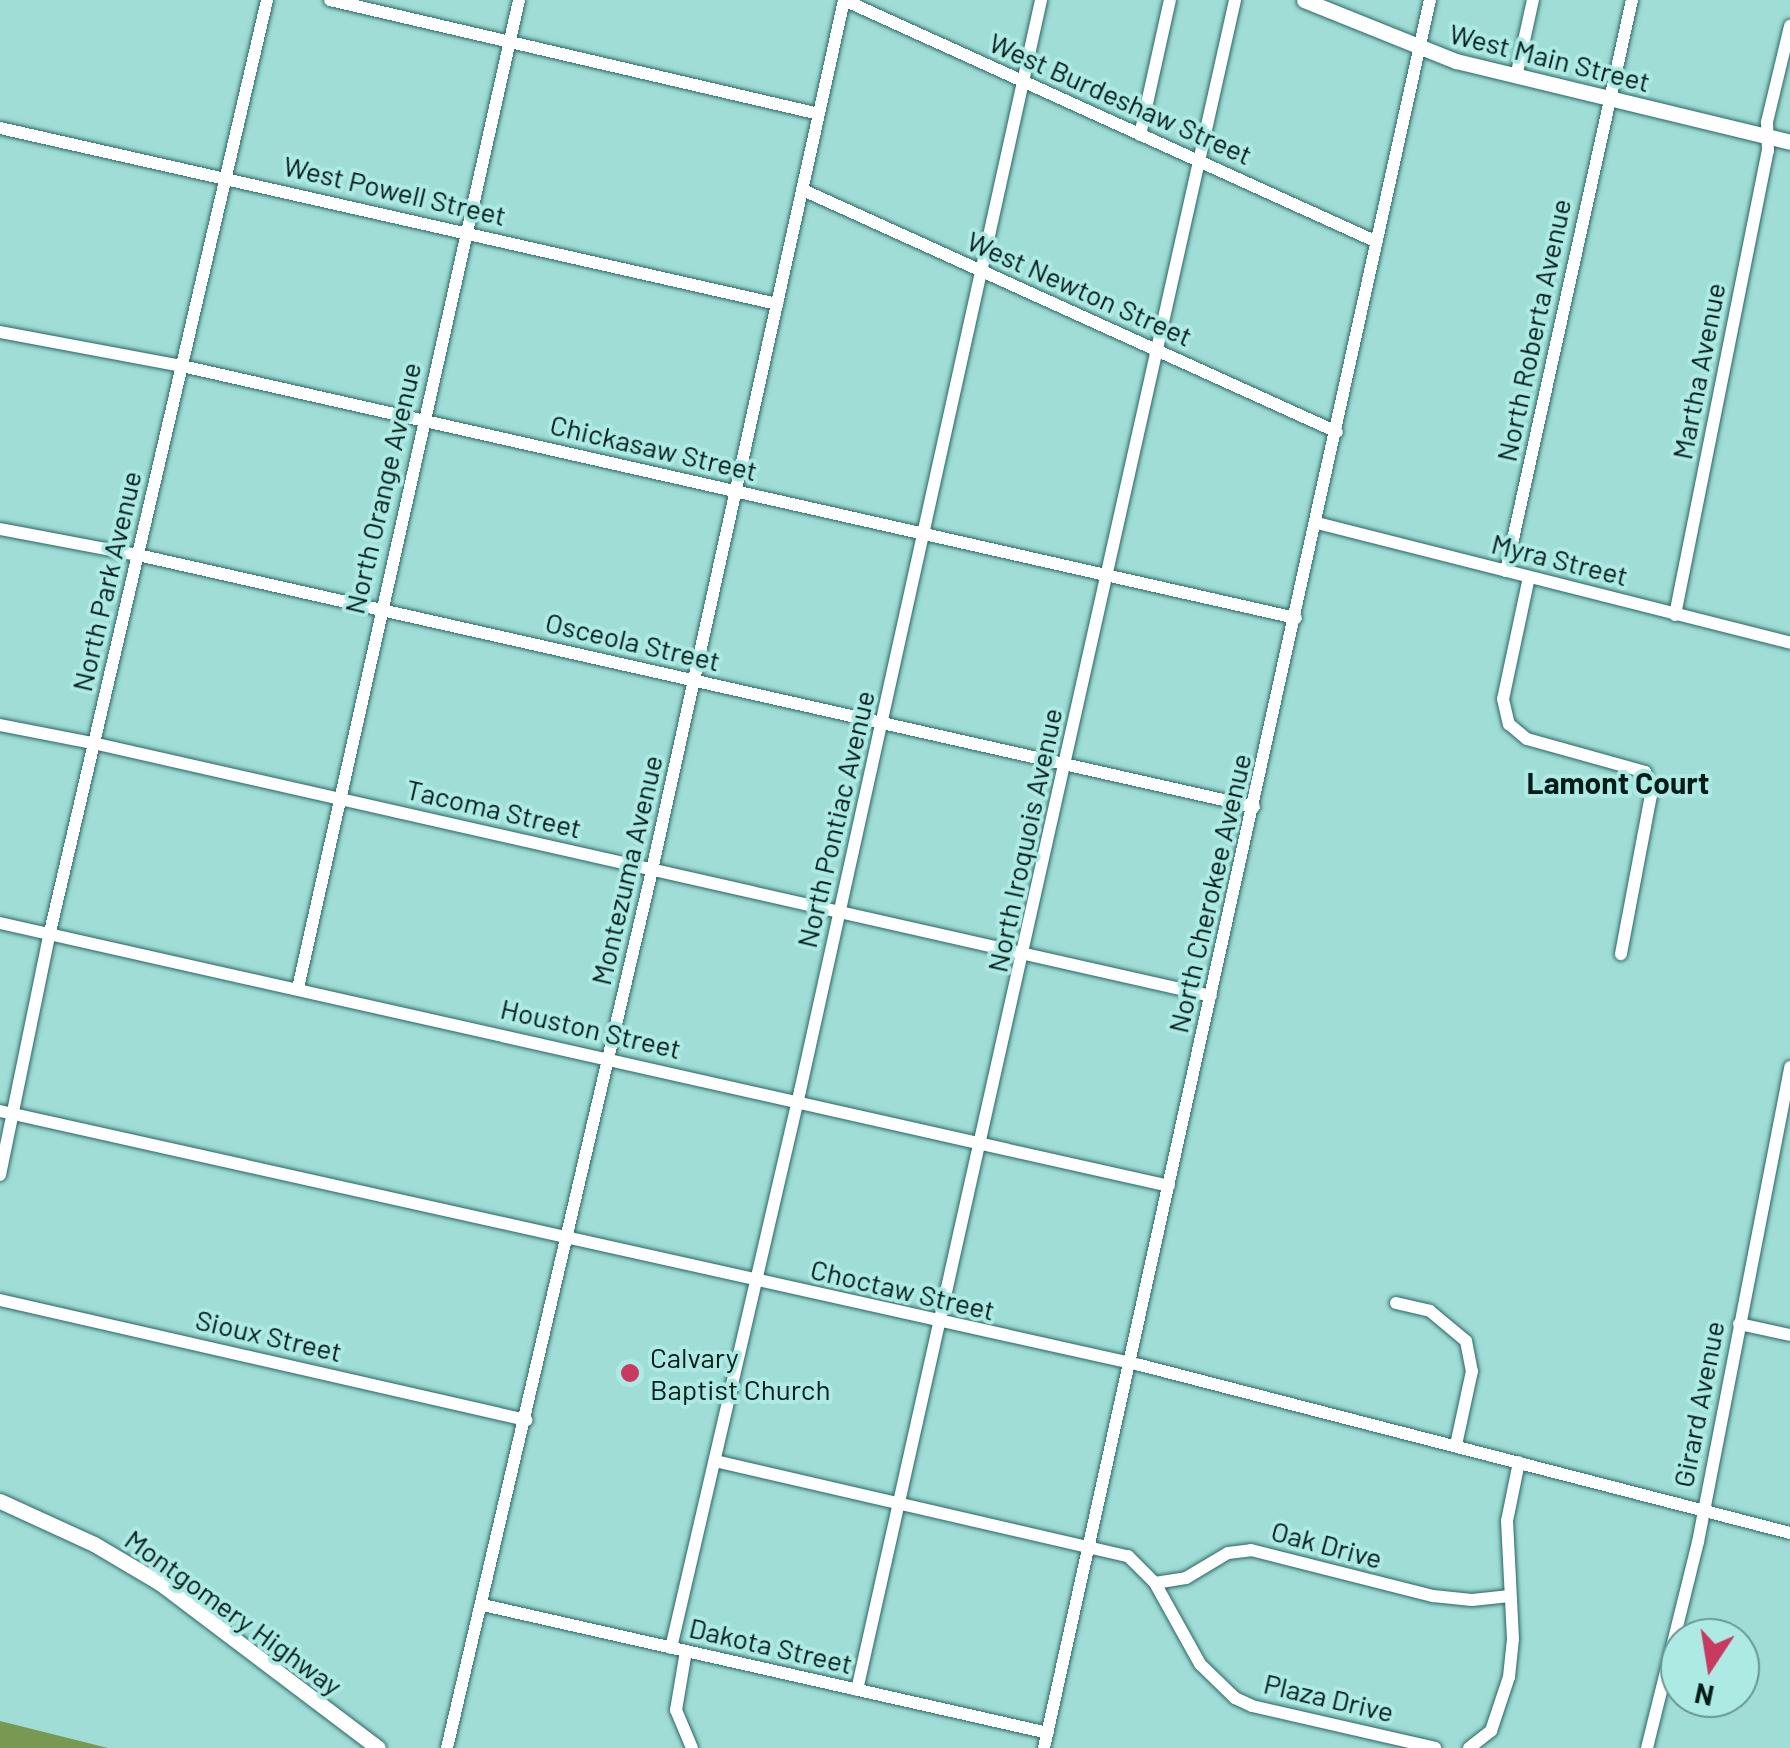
<!DOCTYPE html>
<html>
<head>
<meta charset="utf-8">
<style>
  body { margin:0 }
  #map { position:relative; width:1790px; height:1748px; overflow:hidden; background:#a0ddd7; font-family:Barlow,sans-serif }
  div>[style] { position:absolute }
  [style*='--x'] { left:calc(var(--x)*1px); top:calc(var(--y)*1px); width:calc(var(--w)*1px); rotate:calc(var(--a)*1deg) }
  .forest>* { inset:0; background:#799952 }
  .roads { filter:drop-shadow(0 0 2px #2b6763) drop-shadow(0 0 2px #2b6763) }
  .minor>* { height:12px; margin:-6px; padding:0 6px; transform-origin:6px; border-radius:6px; background:#fff }
  .major>* { height:15px; margin:-7.5px; padding:0 7.5px; transform-origin:7.5px; border-radius:7.5px; background:#fff }
  .dots>* { width:28px; height:28px; translate:-50% -50%; box-sizing:border-box; border:5px solid #adeae4; border-radius:50% }
  span { translate:-50% -50%; white-space:nowrap; text-align:center; line-height:1.15; -webkit-text-stroke:8px #adeae4; paint-order:stroke }
  .street-label { font-size:28px; color:#031b19 }
  .poi-label { font-size:28px; color:#031b19 }
  .left { translate:0 -50%; text-align:left }
  .neighbourhood-label { font-size:30px; color:#031b19; font-weight:700 }
  .north { position:absolute; left:1660px; top:1618px; width:100px; height:100px; box-sizing:border-box; background:#adeae4; border:2px solid #699793; border-radius:50%; rotate:192deg; font-size:28px; font-weight:700; line-height:40px; text-align:center; color:#031b19 }
  .north::after { content:''; display:block; margin:auto; width:35px; height:45px; background:#c93a61; clip-path:polygon(50% 0,100% 100%,50% 72%,0 100%) }
</style>
</head>
<body>
<div id="map">
  <div class="forest">
    <div style="clip-path:polygon(0 1721px,108px 1748px,0 1748px)"></div>
  </div>
  <div class="roads">
    <div class="minor">
      <div style="--x:330;--y:0;--w:502;--a:13.12"></div>
      <div style="--x:1516;--y:77;--w:79;--a:-77.6"></div>
      <div style="--x:0;--y:128;--w:797;--a:12.76"></div>
      <div style="--x:1140;--y:135;--w:138;--a:-77.5"></div>
      <div style="--x:803;--y:190;--w:586;--a:24.38"></div>
      <div style="--x:0;--y:332;--w:185;--a:10.6"></div>
      <div style="--x:182;--y:366;--w:1142;--a:12.75"></div>
      <div style="--x:1317;--y:523;--w:488;--a:14.2"></div>
      <div style="--x:0;--y:529;--w:140;--a:10.7"></div>
      <div style="--x:138;--y:555;--w:1144;--a:12.72"></div>
      <div style="--x:1506;--y:571;--w:585;--a:-77.56"></div>
      <div style="--x:1529;--y:577;--w:125;--a:102"></div>
      <div style="--x:1503;--y:699;--w:26;--a:77"></div>
      <div style="--x:1509;--y:724;--w:23;--a:40"></div>
      <div style="--x:1527;--y:739;--w:123;--a:15.6"></div>
      <div style="--x:1645;--y:772;--w:24;--a:75"></div>
      <div style="--x:1651;--y:795;--w:162;--a:100.7"></div>
      <div style="--x:1675;--y:615;--w:473;--a:-78.7"></div>
      <div style="--x:1768;--y:151;--w:29;--a:-92"></div>
      <div style="--x:1767;--y:122;--w:99;--a:-76.5"></div>
      <div style="--x:0;--y:725;--w:95;--a:11"></div>
      <div style="--x:93;--y:743;--w:1146;--a:12.75"></div>
      <div style="--x:0;--y:923;--w:1198;--a:12.68"></div>
      <div style="--x:298;--y:988;--w:1012;--a:-77.39"></div>
      <div style="--x:0;--y:1111;--w:1168;--a:12.56"></div>
      <div style="--x:1140;--y:1365;--w:671;--a:14.49"></div>
      <div style="--x:0;--y:1175;--w:248;--a:-78.4"></div>
      <div style="--x:50;--y:932;--w:957;--a:-76.89"></div>
      <div style="--x:0;--y:1300;--w:540;--a:12.85"></div>
      <div style="--x:1396;--y:1303;--w:35;--a:13"></div>
      <div style="--x:1430;--y:1311;--w:47;--a:39.8"></div>
      <div style="--x:1466;--y:1341;--w:31;--a:79"></div>
      <div style="--x:1472;--y:1371;--w:76;--a:102.2"></div>
      <div style="--x:1739;--y:1324;--w:52;--a:12.2"></div>
      <div style="--x:715;--y:1461;--w:424;--a:13"></div>
      <div style="--x:1128;--y:1556;--w:38;--a:45"></div>
      <div style="--x:1155;--y:1583;--w:93;--a:60.9"></div>
      <div style="--x:1200;--y:1664;--w:49;--a:44.2"></div>
      <div style="--x:1235;--y:1698;--w:19;--a:25"></div>
      <div style="--x:1252;--y:1706;--w:188;--a:12.9"></div>
      <div style="--x:1155;--y:1583;--w:31;--a:-9"></div>
      <div style="--x:1186;--y:1578;--w:49;--a:-30.8"></div>
      <div style="--x:1228;--y:1553;--w:23;--a:-7"></div>
      <div style="--x:1251;--y:1550;--w:188;--a:14.2"></div>
      <div style="--x:1433;--y:1596;--w:39;--a:6"></div>
      <div style="--x:1472;--y:1600;--w:38;--a:-6"></div>
      <div style="--x:483;--y:1605;--w:579;--a:12.76"></div>
      <div style="--x:671;--y:1648;--w:572;--a:-76.96"></div>
      <div style="--x:800;--y:1091;--w:1117;--a:-77.54"></div>
      <div style="--x:686;--y:1651;--w:60;--a:99.6"></div>
      <div style="--x:676;--y:1710;--w:41;--a:67.2"></div>
      <div style="--x:857;--y:1690;--w:1732;--a:-77.39"></div>
      <div style="--x:447;--y:1748;--w:892;--a:-76.85"></div>
      <div style="--x:650;--y:879;--w:900;--a:-77.55"></div>
      <div style="--x:844;--y:0;--w:585;--a:24.42"></div>
      <div style="--x:1044;--y:1748;--w:1790;--a:-77.55"></div>
      <div style="--x:1469;--y:1748;--w:28;--a:-38"></div>
      <div style="--x:1491;--y:1731;--w:57;--a:-71.6"></div>
      <div style="--x:1509;--y:1677;--w:38;--a:-84"></div>
      <div style="--x:1513;--y:1639;--w:118;--a:-92.9"></div>
      <div style="--x:1507;--y:1521;--w:60;--a:-78.5"></div>
      <div style="--x:1647;--y:1748;--w:212;--a:-76.1"></div>
      <div style="--x:1698;--y:1542;--w:484;--a:-79"></div>
    </div>
    <div class="major">
      <div style="--x:1304;--y:0;--w:164;--a:21.9"></div>
      <div style="--x:1456;--y:61;--w:344;--a:13.6"></div>
      <div style="--x:0;--y:1501;--w:103;--a:24.6"></div>
      <div style="--x:94;--y:1544;--w:77;--a:30.6"></div>
      <div style="--x:160;--y:1583;--w:273;--a:37.1"></div>
    </div>
  </div>
  <div class="dots">
    <div style="left:630px;top:1373px;background:#c93a61"></div>
  </div>
  <div class="street-label">
    <span style="left:1550px;top:57px;rotate:14deg">West Main Street</span>
    <span style="left:1121px;top:98px;rotate:24deg">West Burdeshaw Street</span>
    <span style="left:395px;top:190px;rotate:13deg">West Powell Street</span>
    <span style="left:1080px;top:288px;rotate:24deg">West Newton Street</span>
    <span style="left:1533px;top:330px;rotate:-78deg">North Roberta Avenue</span>
    <span style="left:1698px;top:371px;rotate:-79deg">Martha Avenue</span>
    <span style="left:654px;top:447px;rotate:13deg">Chickasaw Street</span>
    <span style="left:382px;top:488px;rotate:-77deg">North Orange Avenue</span>
    <span style="left:1560px;top:559px;rotate:14deg">Myra Street</span>
    <span style="left:106px;top:581px;rotate:-77deg">North Park Avenue</span>
    <span style="left:633px;top:641px;rotate:13deg">Osceola Street</span>
    <span style="left:494px;top:808px;rotate:13deg">Tacoma Street</span>
    <span style="left:835px;top:819px;rotate:-77deg">North Pontiac Avenue</span>
    <span style="left:1024px;top:840px;rotate:-78deg">North Iroquois Avenue</span>
    <span style="left:626px;top:870px;rotate:-77deg">Montezuma Avenue</span>
    <span style="left:1209px;top:893px;rotate:-77deg">North Cherokee Avenue</span>
    <span style="left:591px;top:1028px;rotate:13deg">Houston Street</span>
    <span style="left:903px;top:1289px;rotate:13deg">Choctaw Street</span>
    <span style="left:269px;top:1335px;rotate:13deg">Sioux Street</span>
    <span style="left:1698px;top:1404px;rotate:-79deg">Girard Avenue</span>
    <span style="left:1327px;top:1544px;rotate:15deg">Oak Drive</span>
    <span style="left:234px;top:1612px;rotate:36deg">Montgomery Highway</span>
    <span style="left:771px;top:1645px;rotate:13deg">Dakota Street</span>
    <span style="left:1329px;top:1697px;rotate:13deg">Plaza Drive</span>
  </div>
  <div class="poi-label">
    <span class="left" style="left:650px;top:1373px">Calvary<br>Baptist Church</span>
  </div>
  <div class="neighbourhood-label">
    <span style="left:1618px;top:782px">Lamont Court</span>
  </div>
  <div class="north">N</div>
</div>
</body>
</html>
